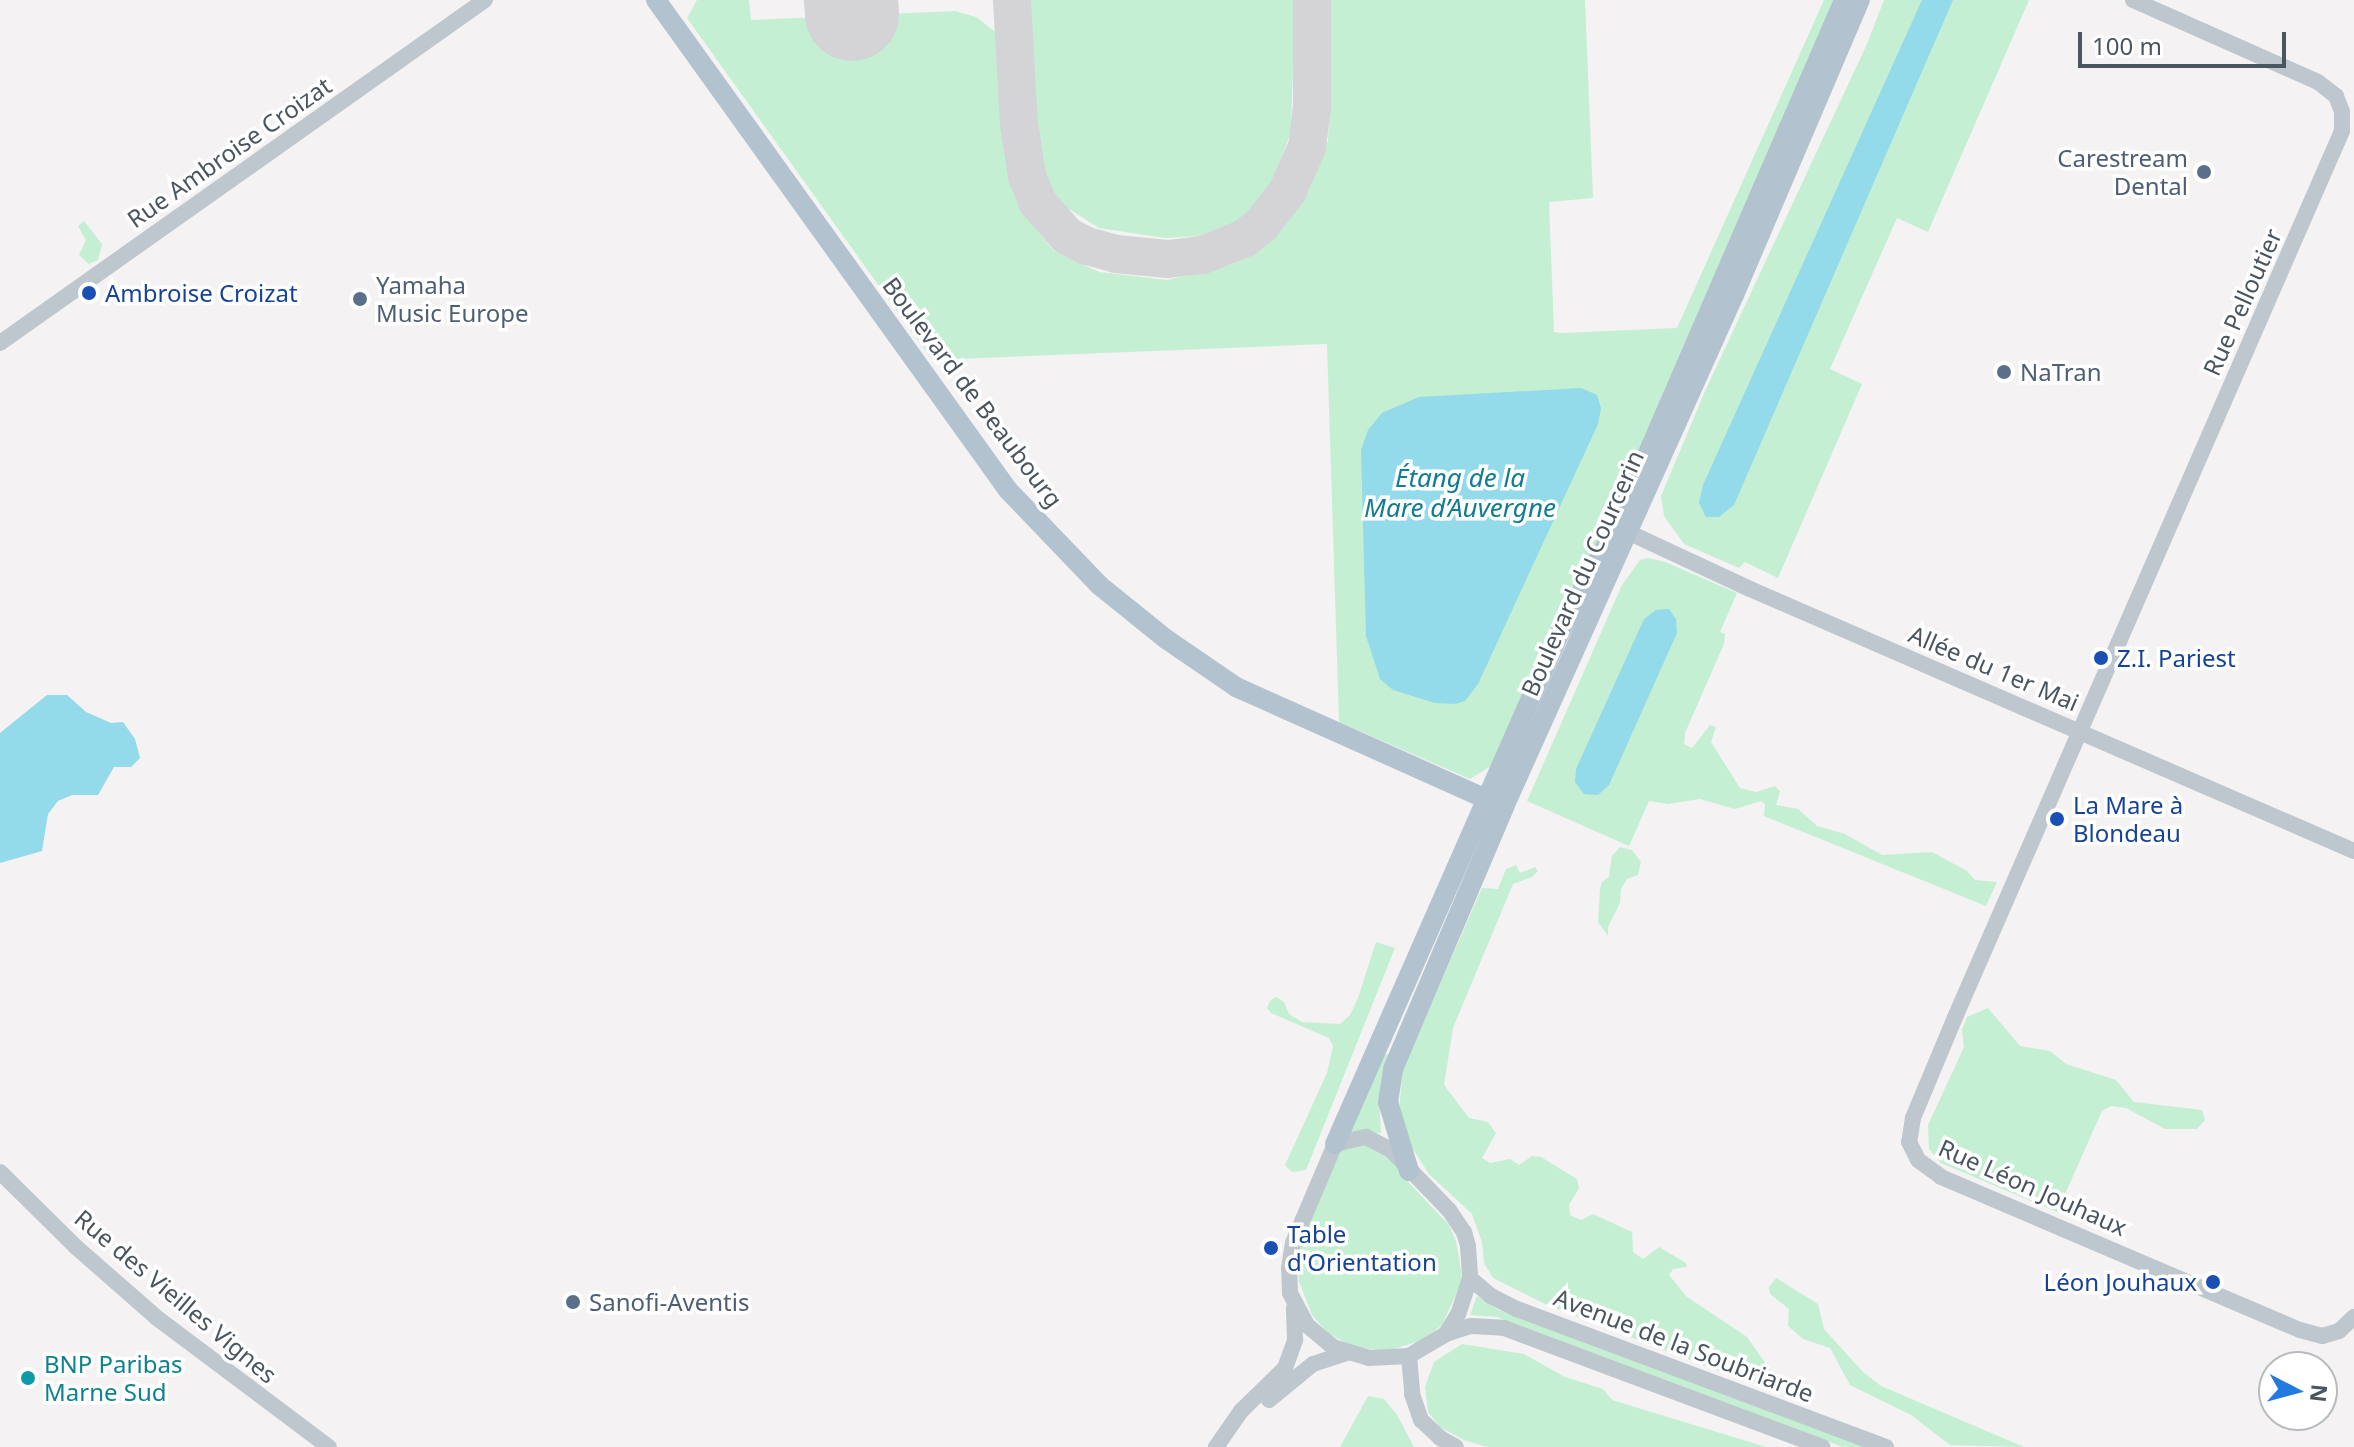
<!DOCTYPE html>
<html>
<head>
<meta charset="utf-8">
<style>
  body { margin:0 }
  #map { position:relative; width:2354px; height:1447px; overflow:hidden; background:#f4f2f2; font-family:"Noto Sans",sans-serif }
  div>[style] { position:absolute }
  [style*='--x'] { left:calc(var(--x)*1px); top:calc(var(--y)*1px); width:calc(var(--w)*1px); rotate:calc(var(--a)*1deg) }
  .green>* { inset:0; background:#c4efd3 }
  .water>* { inset:0; background:#93daea }
  .taxiway>* { height:38px; margin:-19px; padding:0 19px; transform-origin:19px; border-radius:19px; background:#d4d4d7 }
  .runway>* { height:94px; margin:-47px; padding:0 47px; transform-origin:47px; border-radius:47px; background:#d4d4d7 }
  .minor>* { height:16px; margin:-8px; padding:0 8px; transform-origin:8px; border-radius:8px; background:#bec7ce }
  .major>* { height:20px; margin:-10px; padding:0 10px; transform-origin:10px; border-radius:10px; background:#b3c2cf }
  .dots>* { width:22px; height:22px; translate:-50% -50%; box-sizing:border-box; border:4px solid #fff; border-radius:50% }
  span { translate:-50% -50%; white-space:nowrap; text-align:center; line-height:1.15; -webkit-text-stroke:7px #fff; paint-order:stroke }
  .street-label { font-size:24px; color:#4a565f }
  .service-label { font-size:24px; color:#4e5e75 }
  .right { translate:-100% -50%; text-align:right }
  .left { translate:0 -50%; text-align:left }
  .transit-label { font-size:24px; color:#164399 }
  .culture-label { font-size:24px; color:#0d838f }
  .water-label { font-size:26px; color:#127c93; font-style:italic }
  .north { position:absolute; left:2258px; top:1351px; width:80px; height:80px; box-sizing:border-box; background:#fff; border:2px solid #b7bbbf; border-radius:50%; rotate:96deg; font-size:22px; font-weight:700; line-height:32px; text-align:center; color:#4a565f }
  .north::after { content:''; display:block; margin:auto; width:28px; height:36px; background:#217adf; clip-path:polygon(50% 0,100% 100%,50% 72%,0 100%) }
  .scale { position:absolute; left:2078px; top:32px; width:208px; height:36px; box-sizing:border-box; border:4px solid #4a565f; border-top:0; padding-left:10px; font-size:24px; line-height:28px; white-space:nowrap; color:#4a565f; -webkit-text-stroke:6px #fff; paint-order:stroke }
</style>
</head>
<body>
<div id="map">
  <div class="green">
    <div style="clip-path:polygon(697px 0,749px 0,751px 20px,955px 11px,976px 17px,998px 34px,1002px 114px,1011px 172px,1019px 201px,1034px 227px,1054px 251px,1099px 272px,1167px 280px,1230px 265px,1284px 225px,1301px 204px,1328px 141px,1330px 100px,1326px 0,1585px 0,1593px 198px,1549px 202px,1554px 332px,1562px 333px,1677px 328px,1824px 0,1837px 0,1664px 405px,1491px 766px,1470px 779px,1339px 722px,1327px 344px,932px 360px,687px 18px)"></div>
    <div style="clip-path:polygon(1027px 0,1295px 0,1291px 131px,1270px 193px,1250px 215px,1227px 229px,1200px 236px,1165px 238px,1099px 228px,1055px 200px,1043px 173px,1032px 134px)"></div>
    <div style="clip-path:polygon(1884px 0,2029px 0,1928px 232px,1897px 218px,1830px 369px,1862px 384px,1778px 578px,1745px 562px,1739px 568px,1684px 544px,1664px 516px,1661px 496px,1706px 389px,1867px 44px)"></div>
    <div style="clip-path:polygon(84px 221px,102px 244px,98px 260px,89px 264px,79px 255px,86px 240px,78px 226px)"></div>
    <div style="clip-path:polygon(1648px 558px,1665px 562px,1737px 593px,1720px 632px,1725px 634px,1724px 644px,1685px 733px,1684px 744px,1692px 748px,1710px 725px,1716px 727px,1711px 742px,1740px 788px,1756px 792px,1775px 786px,1780px 791px,1776px 805px,1798px 809px,1817px 826px,1845px 834px,1882px 855px,1932px 852px,1967px 871px,1975px 880px,1997px 882px,1986px 906px,1764px 816px,1765px 804px,1761px 801px,1735px 809px,1700px 799px,1668px 804px,1649px 801px,1629px 846px,1527px 801px,1622px 585px,1640px 560px)"></div>
    <div style="clip-path:polygon(1620px 847px,1632px 850px,1641px 862px,1638px 875px,1627px 879px,1621px 889px,1620px 903px,1608px 927px,1608px 936px,1598px 922px,1600px 889px,1602px 882px,1609px 877px,1612px 856px)"></div>
    <div style="clip-path:polygon(1516px 865px,1520px 873px,1535px 867px,1538px 871px,1532px 877px,1513px 884px,1453px 1028px,1444px 1085px,1469px 1118px,1488px 1122px,1496px 1133px,1482px 1158px,1490px 1163px,1510px 1159px,1519px 1165px,1532px 1156px,1541px 1157px,1577px 1179px,1579px 1188px,1569px 1205px,1570px 1215px,1581px 1220px,1593px 1214px,1632px 1232px,1633px 1252px,1643px 1259px,1659px 1247px,1686px 1263px,1687px 1267px,1673px 1269px,1669px 1275px,1687px 1297px,1747px 1337px,1778px 1381px,1760px 1387px,1545px 1304px,1493px 1278px,1484px 1263px,1482px 1242px,1472px 1214px,1429px 1174px,1405px 1137px,1398px 1120px,1403px 1069px,1482px 888px,1498px 889px,1506px 869px)"></div>
    <div style="clip-path:polygon(1376px 942px,1395px 948px,1306px 1170px,1292px 1172px,1285px 1165px,1327px 1073px,1333px 1046px,1329px 1038px,1271px 1013px,1267px 1008px,1270px 1001px,1276px 997px,1284px 1002px,1289px 1014px,1302px 1022px,1340px 1024px,1350px 1015px,1358px 998px)"></div>
    <div style="clip-path:polygon(1988px 1008px,2020px 1046px,2050px 1051px,2066px 1064px,2116px 1080px,2134px 1102px,2202px 1110px,2205px 1120px,2197px 1129px,2165px 1129px,2126px 1108px,2111px 1106px,2102px 1111px,2057px 1212px,1941px 1163px,1929px 1149px,1928px 1125px,1964px 1047px,1962px 1030px,1967px 1017px)"></div>
    <div style="clip-path:polygon(1389px 1054px,1379px 1099px,1381px 1133px,1349px 1133px,1382px 1055px)"></div>
    <div style="clip-path:polygon(1366px 1142px,1392px 1158px,1410px 1184px,1449px 1225px,1456px 1241px,1461px 1270px,1462px 1281px,1442px 1325px,1423px 1340px,1387px 1351px,1353px 1347px,1328px 1333px,1312px 1315px,1299px 1281px,1297px 1262px,1301px 1239px,1340px 1153px,1348px 1145px)"></div>
    <div style="clip-path:polygon(1776px 1278px,1818px 1304px,1824px 1329px,1863px 1372px,1881px 1386px,2024px 1447px,1950px 1445px,1911px 1415px,1850px 1385px,1830px 1348px,1803px 1339px,1788px 1326px,1789px 1309px,1770px 1294px,1769px 1287px)"></div>
    <div style="clip-path:polygon(1477px 1296px,1497px 1309px,1865px 1447px,1843px 1447px,1497px 1317px,1470px 1315px)"></div>
    <div style="clip-path:polygon(1462px 1344px,1524px 1354px,1565px 1377px,1603px 1389px,1612px 1400px,1766px 1447px,1487px 1447px,1464px 1440px,1440px 1427px,1428px 1412px,1425px 1387px,1434px 1362px)"></div>
    <div style="clip-path:polygon(1368px 1396px,1384px 1399px,1397px 1415px,1414px 1447px,1340px 1447px)"></div>
  </div>
  <div class="water">
    <div style="clip-path:polygon(1922px 0,1953px 0,1734px 505px,1719px 517px,1706px 517px,1699px 503px,1703px 485px)"></div>
    <div style="clip-path:polygon(1581px 388px,1597px 395px,1601px 408px,1598px 424px,1478px 684px,1465px 701px,1455px 704px,1435px 703px,1393px 690px,1380px 679px,1366px 636px,1361px 450px,1368px 430px,1382px 413px,1419px 397px)"></div>
    <div style="clip-path:polygon(1669px 609px,1676px 619px,1677px 633px,1609px 785px,1598px 795px,1584px 794px,1575px 782px,1576px 769px,1644px 619px,1656px 610px)"></div>
    <div style="clip-path:polygon(47px 695px,67px 695px,86px 712px,111px 723px,123px 722px,135px 739px,140px 758px,131px 767px,114px 767px,98px 795px,72px 795px,58px 801px,48px 814px,42px 851px,0 863px,0 733px)"></div>
  </div>
  <div class="taxiway">
    <div style="--x:1012;--y:0;--w:124;--a:86.8"></div>
    <div style="--x:1019;--y:124;--w:53;--a:81.3"></div>
    <div style="--x:1027;--y:176;--w:29;--a:68"></div>
    <div style="--x:1038;--y:203;--w:44;--a:48.7"></div>
    <div style="--x:1067;--y:236;--w:22;--a:27"></div>
    <div style="--x:1087;--y:246;--w:30;--a:15"></div>
    <div style="--x:1116;--y:254;--w:52;--a:5.5"></div>
    <div style="--x:1168;--y:259;--w:35;--a:-7"></div>
    <div style="--x:1203;--y:255;--w:45;--a:-22"></div>
    <div style="--x:1245;--y:238;--w:22;--a:-39"></div>
    <div style="--x:1262;--y:224;--w:41;--a:-52"></div>
    <div style="--x:1287;--y:192;--w:49;--a:-66"></div>
    <div style="--x:1307;--y:147;--w:38;--a:-83"></div>
    <div style="--x:1312;--y:109;--w:109;--a:-90"></div>
  </div>
  <div class="runway">
    <div style="--x:851;--y:0;--w:14;--a:86"></div>
  </div>
  <div class="minor">
    <div style="--x:2133;--y:0;--w:202;--a:23.9"></div>
    <div style="--x:2318;--y:82;--w:23;--a:38"></div>
    <div style="--x:2336;--y:96;--w:17;--a:69"></div>
    <div style="--x:2342;--y:112;--w:19;--a:90"></div>
    <div style="--x:2342;--y:131;--w:965;--a:113.59"></div>
    <div style="--x:1956;--y:1015;--w:112;--a:112.7"></div>
    <div style="--x:1913;--y:1118;--w:24;--a:99"></div>
    <div style="--x:1909;--y:1142;--w:20;--a:63"></div>
    <div style="--x:1918;--y:1160;--w:29;--a:36"></div>
    <div style="--x:1941;--y:1177;--w:390;--a:23.1"></div>
    <div style="--x:2300;--y:1330;--w:23;--a:15"></div>
    <div style="--x:2322;--y:1336;--w:18;--a:-16"></div>
    <div style="--x:2339;--y:1331;--w:21;--a:-43"></div>
    <div style="--x:0;--y:343;--w:594;--a:-35.27"></div>
    <div style="--x:1617;--y:527;--w:147;--a:25"></div>
    <div style="--x:1750;--y:589;--w:658;--a:23.45"></div>
    <div style="--x:1366;--y:1137;--w:27;--a:27"></div>
    <div style="--x:1390;--y:1149;--w:85;--a:46"></div>
    <div style="--x:1449;--y:1210;--w:27;--a:56"></div>
    <div style="--x:1464;--y:1232;--w:15;--a:74"></div>
    <div style="--x:1468;--y:1246;--w:32;--a:86"></div>
    <div style="--x:1470;--y:1278;--w:38;--a:108"></div>
    <div style="--x:1458;--y:1314;--w:23;--a:121"></div>
    <div style="--x:1446;--y:1334;--w:43;--a:149.3"></div>
    <div style="--x:1409;--y:1356;--w:40;--a:177.1"></div>
    <div style="--x:1369;--y:1358;--w:38;--a:-163"></div>
    <div style="--x:1333;--y:1347;--w:34;--a:-140"></div>
    <div style="--x:1307;--y:1325;--w:36;--a:-118"></div>
    <div style="--x:1290;--y:1293;--w:25;--a:-92"></div>
    <div style="--x:1289;--y:1268;--w:25;--a:-81"></div>
    <div style="--x:1293;--y:1243;--w:108;--a:-67"></div>
    <div style="--x:1335;--y:1144;--w:32;--a:-13"></div>
    <div style="--x:0;--y:1172;--w:107;--a:44.6"></div>
    <div style="--x:76;--y:1247;--w:108;--a:41.2"></div>
    <div style="--x:157;--y:1318;--w:215;--a:36.9"></div>
    <div style="--x:1470;--y:1278;--w:28;--a:41"></div>
    <div style="--x:1491;--y:1296;--w:29;--a:27"></div>
    <div style="--x:1517;--y:1309;--w:394;--a:20.5"></div>
    <div style="--x:1446;--y:1334;--w:26;--a:-18"></div>
    <div style="--x:1471;--y:1326;--w:33;--a:3"></div>
    <div style="--x:1504;--y:1328;--w:340;--a:20.5"></div>
    <div style="--x:1409;--y:1356;--w:38;--a:85"></div>
    <div style="--x:1412;--y:1394;--w:28;--a:71"></div>
    <div style="--x:1421;--y:1420;--w:26;--a:43"></div>
    <div style="--x:1440;--y:1438;--w:18;--a:29"></div>
    <div style="--x:1269;--y:1400;--w:57;--a:-39.3"></div>
    <div style="--x:1313;--y:1364;--w:35;--a:-18"></div>
    <div style="--x:1216;--y:1447;--w:44;--a:-55.2"></div>
    <div style="--x:1241;--y:1411;--w:62;--a:-44.3"></div>
    <div style="--x:1285;--y:1368;--w:30;--a:-70"></div>
    <div style="--x:1295;--y:1340;--w:32;--a:-92"></div>
  </div>
  <div class="major">
    <div style="--x:656;--y:0;--w:603;--a:54.31"></div>
    <div style="--x:1008;--y:490;--w:132;--a:46.2"></div>
    <div style="--x:1099;--y:585;--w:86;--a:38.9"></div>
    <div style="--x:1166;--y:639;--w:85;--a:34.4"></div>
    <div style="--x:1236;--y:687;--w:286;--a:24.1"></div>
    <div style="--x:1335;--y:1144;--w:561;--a:-66.27"></div>
    <div style="--x:1561;--y:630;--w:117;--a:-61.9"></div>
    <div style="--x:1616;--y:527;--w:574;--a:-66.6"></div>
    <div style="--x:1409;--y:1171;--w:72;--a:-106.9"></div>
    <div style="--x:1388;--y:1102;--w:33;--a:-81"></div>
    <div style="--x:1393;--y:1069;--w:285;--a:-67"></div>
    <div style="--x:1504;--y:807;--w:561;--a:-65.81"></div>
    <div style="--x:1734;--y:295;--w:321;--a:-66.9"></div>
  </div>
  <div class="dots">
    <div style="left:2204px;top:172px;background:#5c6f8a"></div>
    <div style="left:89px;top:293px;background:#1a4fb4"></div>
    <div style="left:360px;top:299px;background:#5c6f8a"></div>
    <div style="left:2004px;top:372px;background:#5c6f8a"></div>
    <div style="left:2101px;top:658px;background:#1a4fb4"></div>
    <div style="left:2057px;top:819px;background:#1a4fb4"></div>
    <div style="left:1271px;top:1248px;background:#1a4fb4"></div>
    <div style="left:2213px;top:1282px;background:#1a4fb4"></div>
    <div style="left:573px;top:1302px;background:#5c6f8a"></div>
    <div style="left:28px;top:1378px;background:#0f9aa8"></div>
  </div>
  <div class="street-label">
    <span style="left:229px;top:152px;rotate:-35deg">Rue Ambroise Croizat</span>
    <span style="left:2242px;top:302px;rotate:-66deg">Rue Pelloutier</span>
    <span style="left:973px;top:392px;rotate:53deg">Boulevard de Beaubourg</span>
    <span style="left:1582px;top:573px;rotate:-66deg">Boulevard du Courcerin</span>
    <span style="left:1994px;top:668px;rotate:23deg">Allée du 1er Mai</span>
    <span style="left:2033px;top:1187px;rotate:24deg">Rue Léon Jouhaux</span>
    <span style="left:176px;top:1296px;rotate:40deg">Rue des Vieilles Vignes</span>
    <span style="left:1684px;top:1345px;rotate:21deg">Avenue de la Soubriarde</span>
  </div>
  <div class="service-label">
    <span class="right" style="left:2188px;top:172px">Carestream<br>Dental</span>
    <span class="left" style="left:376px;top:299px">Yamaha<br>Music Europe</span>
    <span class="left" style="left:2020px;top:372px">NaTran</span>
    <span class="left" style="left:589px;top:1302px">Sanofi-Aventis</span>
  </div>
  <div class="transit-label">
    <span class="left" style="left:105px;top:293px">Ambroise Croizat</span>
    <span class="left" style="left:2117px;top:658px">Z.I. Pariest</span>
    <span class="left" style="left:2073px;top:819px">La Mare à<br>Blondeau</span>
    <span class="left" style="left:1287px;top:1248px">Table<br>d'Orientation</span>
    <span class="right" style="left:2197px;top:1282px">Léon Jouhaux</span>
  </div>
  <div class="culture-label">
    <span class="left" style="left:44px;top:1378px">BNP Paribas<br>Marne Sud</span>
  </div>
  <div class="water-label">
    <span style="left:1460px;top:493px">Étang de la<br>Mare d’Auvergne</span>
  </div>
  <div class="north">N</div>
  <div class="scale">100 m</div>
</div>
</body>
</html>
